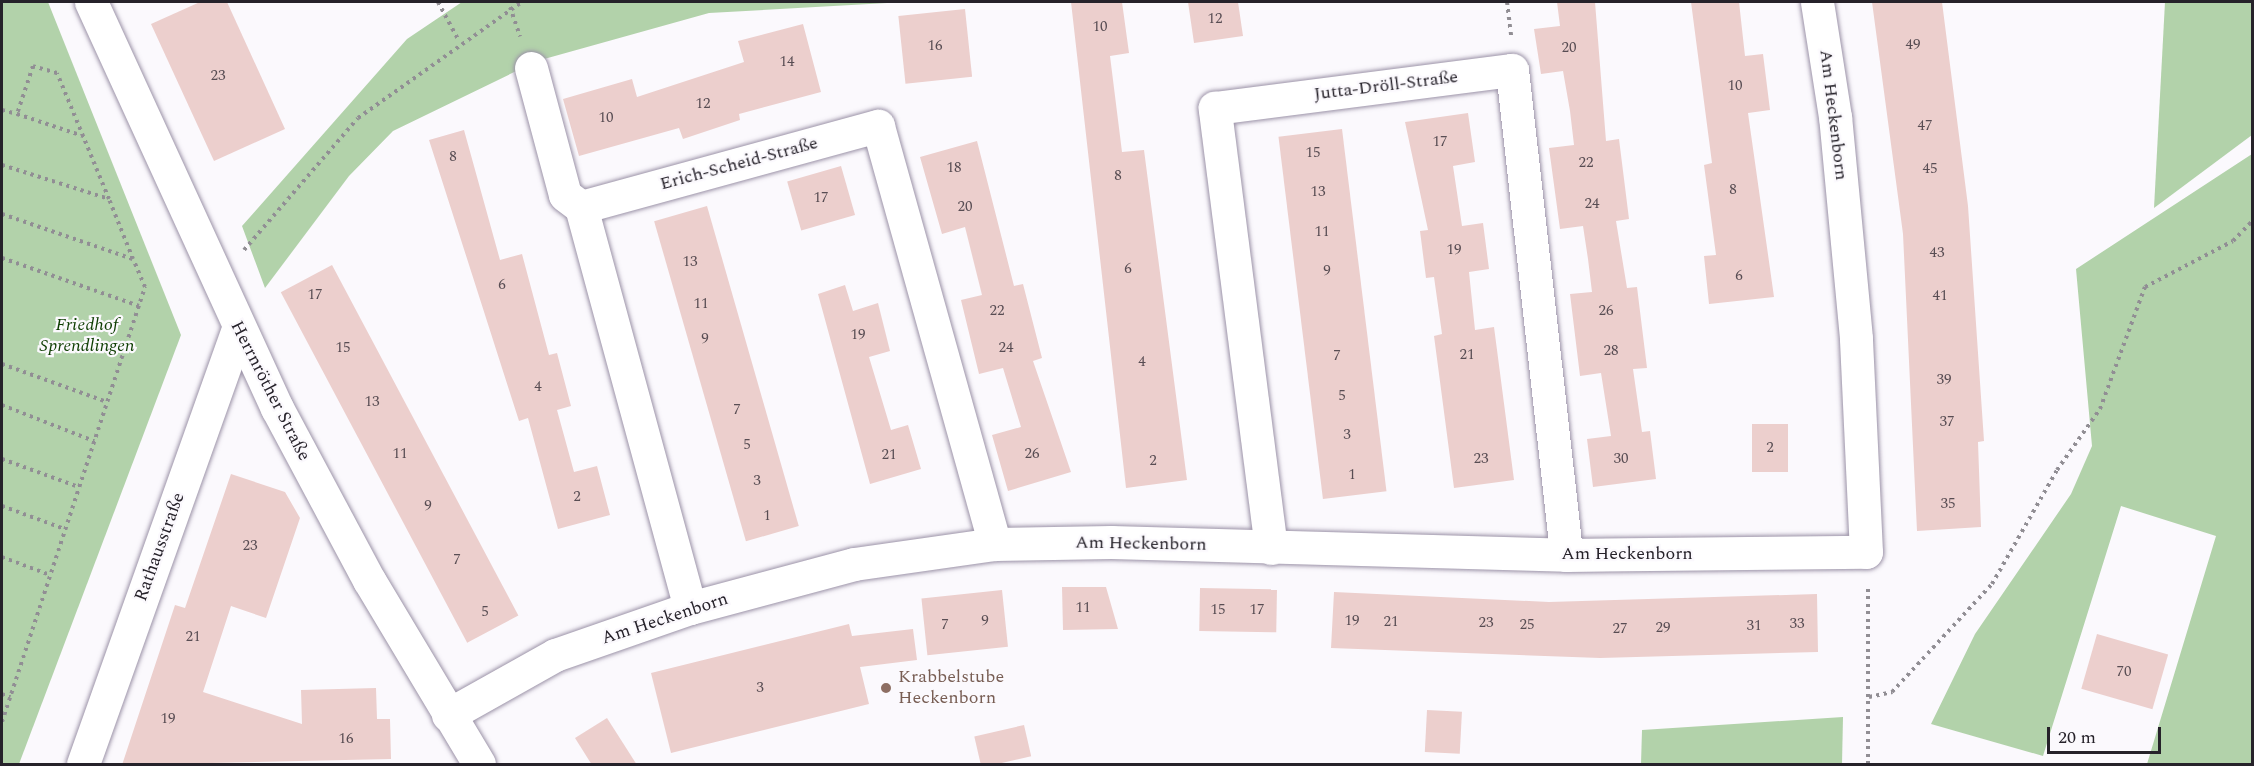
<!DOCTYPE html>
<html>
<head>
<meta charset="utf-8">
<style>
  body { margin:0 }
  #map { position:relative; width:2254px; height:766px; overflow:hidden; background:#fbf9fd; font-family:Spectral,serif }
  div>[style] { position:absolute }
  [style*='--x'] { left:calc(var(--x)*1px); top:calc(var(--y)*1px); width:calc(var(--w)*1px); rotate:calc(var(--a)*1deg) }
  .green>* { inset:0; background:#b2d2aa }
  .building>* { inset:0; background:#eccfcd; transform-origin:0 0 }
  .path>* { height:4px; margin-top:-2px; transform-origin:0; background:repeating-linear-gradient(90deg,#918e94 0 3px,transparent 0 7.5px) }
  .roads { filter:drop-shadow(0 0 2px #9c93a8) drop-shadow(0 0 2px #9c93a8) }
  .minor>* { height:33px; margin:-16.5px; padding:0 16.5px; transform-origin:16.5px; border-radius:16.5px; background:#fff }
  .dots>* { width:16px; height:16px; translate:-50% -50%; box-sizing:border-box; border:3px solid #fbf9fd; border-radius:50% }
  span { translate:-50% -50%; white-space:nowrap; text-align:center; line-height:1.15; -webkit-text-stroke:4.5px #fbf9fd; paint-order:stroke }
  .number-label { font-size:15px; color:#584d53 }
  .number-label span { -webkit-text-stroke-width:0 }
  .street-label { font-size:18px; color:#26222a }
  .park-label { font-size:18px; color:#0d3d00; font-style:italic }
  .education-label { font-size:18px; color:#785e54 }
  .left { translate:0 -50%; text-align:left }
  .frame { position:absolute; inset:0; border:3px solid #26222a; pointer-events:none }
  .scale { position:absolute; left:2047px; top:727px; width:114px; height:27px; box-sizing:border-box; border:3px solid #26222a; border-top:0; padding-left:8px; font-size:18px; line-height:21px; white-space:nowrap; color:#26222a; -webkit-text-stroke:4px #fbf9fd; paint-order:stroke }
</style>
</head>
<body>
<div id="map">
  <div class="green">
    <div style="clip-path:polygon(2px 2px,48px 2px,181px 335px,19px 764px,2px 764px)"></div>
    <div style="clip-path:polygon(462px 2px,905px 2px,709px 13px,537px 61px,393px 131px,349px 176px,265px 288px,242px 226px,407px 39px)"></div>
    <div style="clip-path:polygon(2165px 2px,2252px 2px,2252px 135px,2154px 208px)"></div>
    <div style="clip-path:polygon(2252px 154px,2252px 764px,2147px 764px,2216px 536px,2121px 506px,2043px 756px,1931px 724px,1975px 634px,2071px 494px,2092px 446px,2076px 269px)"></div>
    <div style="clip-path:polygon(1843px 717px,1842px 764px,1641px 764px,1642px 730px)"></div>
  </div>
  <div class="building">
    <div style="clip-path:polygon(200px 2px,227px 2px,285px 129px,214px 161px,151px 24px)"></div>
    <div style="clip-path:polygon(1071px 2px,1122px 2px,1129px 53px,1110px 56px,1122px 152px,1144px 150px,1187px 480px,1126px 488px)"></div>
    <div style="clip-path:polygon(1188px 2px,1238px 2px,1243px 36px,1194px 43px)"></div>
    <div style="clip-path:polygon(1557px 2px,1595px 2px,1606px 141px,1619px 139px,1629px 219px,1616px 221px,1627px 288px,1637px 287px,1647px 368px,1633px 369px,1642px 432px,1650px 431px,1656px 479px,1593px 487px,1587px 439px,1611px 436px,1601px 373px,1580px 376px,1570px 294px,1592px 292px,1588px 259px,1583px 226px,1560px 229px,1549px 148px,1574px 145px,1570px 111px,1563px 71px,1541px 74px,1534px 29px,1560px 26px)"></div>
    <div style="clip-path:polygon(1691px 2px,1739px 2px,1745px 56px,1763px 54px,1770px 110px,1748px 113px,1774px 297px,1709px 304px,1704px 256px,1716px 255px,1704px 165px,1712px 163px)"></div>
    <div style="clip-path:polygon(1872px 2px,1942px 2px,1968px 206px,1984px 441px,1978px 442px,1981px 527px,1917px 531px,1903px 234px)"></div>
    <div style="left:965px;top:9px;width:68px;height:67px;rotate:84deg"></div>
    <div style="clip-path:polygon(803px 24px,821px 92px,739px 114px,740px 120px,683px 139px,679px 128px,579px 156px,563px 99px,632px 79px,637px 97px,744px 62px,738px 41px)"></div>
    <div style="clip-path:polygon(1468px 113px,1475px 162px,1453px 166px,1462px 226px,1483px 223px,1489px 269px,1469px 272px,1475px 330px,1494px 327px,1514px 480px,1454px 488px,1434px 336px,1442px 334px,1434px 277px,1426px 278px,1420px 231px,1428px 230px,1405px 122px)"></div>
    <div style="left:1342px;top:129px;width:365px;height:64px;rotate:83deg"></div>
    <div style="clip-path:polygon(464px 130px,500px 260px,522px 254px,549px 355px,557px 353px,571px 406px,557px 410px,574px 472px,597px 466px,610px 515px,558px 529px,528px 418px,519px 421px,429px 140px)"></div>
    <div style="clip-path:polygon(977px 141px,1014px 286px,1023px 284px,1042px 358px,1033px 361px,1071px 472px,1008px 491px,992px 435px,1021px 427px,1003px 368px,979px 374px,961px 300px,982px 295px,965px 227px,942px 234px,920px 157px)"></div>
    <div style="left:841px;top:166px;width:51px;height:56px;rotate:74deg"></div>
    <div style="left:707px;top:206px;width:333px;height:55px;rotate:74deg"></div>
    <div style="left:332px;top:265px;width:397px;height:58px;rotate:62deg"></div>
    <div style="clip-path:polygon(845px 285px,853px 311px,878px 303px,890px 351px,869px 357px,891px 430px,908px 425px,921px 469px,870px 484px,818px 294px)"></div>
    <div style="left:1752px;top:424px;width:36px;height:48px"></div>
    <div style="clip-path:polygon(231px 474px,285px 492px,300px 518px,266px 618px,231px 606px,203px 692px,302px 724px,301px 690px,376px 688px,377px 719px,390px 719px,391px 759px,122px 765px,175px 605px,185px 608px)"></div>
    <div style="clip-path:polygon(1062px 587px,1106px 587px,1118px 629px,1063px 630px)"></div>
    <div style="left:1200px;top:588px;width:77px;height:43px;rotate:1deg"></div>
    <div style="left:1002px;top:590px;width:57px;height:81px;rotate:84deg"></div>
    <div style="clip-path:polygon(1334px 592px,1549px 602px,1817px 594px,1818px 652px,1600px 658px,1331px 648px)"></div>
    <div style="clip-path:polygon(849px 624px,852px 636px,913px 629px,917px 660px,860px 667px,869px 704px,671px 753px,651px 673px)"></div>
    <div style="left:2097px;top:634px;width:74px;height:57px;rotate:16deg"></div>
    <div style="left:1427px;top:710px;width:35px;height:42px;rotate:3deg"></div>
    <div style="clip-path:polygon(607px 718px,637px 765px,592px 765px,575px 738px)"></div>
    <div style="left:1024px;top:725px;width:32px;height:51px;rotate:77deg"></div>
  </div>
  <div class="path">
    <div style="--x:438;--y:2;--w:44;--a:61.7"></div>
    <div style="--x:1507;--y:2;--w:34;--a:83"></div>
    <div style="--x:510;--y:7;--w:31;--a:71"></div>
    <div style="--x:2;--y:110;--w:16;--a:15"></div>
    <div style="--x:2;--y:165;--w:112;--a:17.6"></div>
    <div style="--x:2;--y:214;--w:139;--a:19"></div>
    <div style="--x:244;--y:250;--w:174;--a:-49.2"></div>
    <div style="--x:358;--y:118;--w:201;--a:-35.3"></div>
    <div style="--x:2;--y:258;--w:145;--a:19.3"></div>
    <div style="--x:2;--y:364;--w:112;--a:19.9"></div>
    <div style="--x:2;--y:405;--w:99;--a:21.4"></div>
    <div style="--x:2;--y:459;--w:82;--a:20"></div>
    <div style="--x:2;--y:506;--w:67;--a:20.1"></div>
    <div style="--x:2;--y:557;--w:51;--a:20.6"></div>
    <div style="--x:2;--y:694;--w:9;--a:21"></div>
    <div style="--x:1869;--y:697;--w:24;--a:-12"></div>
    <div style="--x:1892;--y:692;--w:147;--a:-47.2"></div>
    <div style="--x:1992;--y:584;--w:131;--a:-60.3"></div>
    <div style="--x:2057;--y:470;--w:75;--a:-54.8"></div>
    <div style="--x:2100;--y:409;--w:130;--a:-69.8"></div>
    <div style="--x:2145;--y:287;--w:99;--a:-27.6"></div>
    <div style="--x:2233;--y:241;--w:28;--a:-46"></div>
    <div style="--x:2;--y:722;--w:458;--a:-71.8"></div>
    <div style="--x:145;--y:287;--w:30;--a:-113"></div>
    <div style="--x:133;--y:259;--w:65;--a:-111.8"></div>
    <div style="--x:109;--y:199;--w:136;--a:-112.4"></div>
    <div style="--x:57;--y:73;--w:25;--a:-164"></div>
    <div style="--x:33;--y:66;--w:51;--a:108.4"></div>
    <div style="--x:17;--y:114;--w:70;--a:18.4"></div>
    <div style="--x:1868;--y:764;--w:176;--a:-90"></div>
  </div>
  <div class="roads">
    <div class="minor">
      <div style="--x:91;--y:2;--w:447;--a:65.4"></div>
      <div style="--x:277;--y:408;--w:195;--a:61.9"></div>
      <div style="--x:369;--y:580;--w:214;--a:59.1"></div>
      <div style="--x:531;--y:68;--w:131;--a:75"></div>
      <div style="--x:565;--y:195;--w:20;--a:37"></div>
      <div style="--x:1271;--y:548;--w:444;--a:-97.3"></div>
      <div style="--x:1215;--y:108;--w:299;--a:-7.3"></div>
      <div style="--x:1512;--y:70;--w:488;--a:83.6"></div>
      <div style="--x:690;--y:608;--w:416;--a:-105.2"></div>
      <div style="--x:581;--y:207;--w:308;--a:-15.3"></div>
      <div style="--x:878;--y:126;--w:434;--a:74.4"></div>
      <div style="--x:448;--y:715;--w:123;--a:-29.3"></div>
      <div style="--x:555;--y:655;--w:143;--a:-19.2"></div>
      <div style="--x:690;--y:608;--w:170;--a:-15"></div>
      <div style="--x:854;--y:564;--w:142;--a:-8.1"></div>
      <div style="--x:995;--y:544;--w:116;--a:-1"></div>
      <div style="--x:1111;--y:542;--w:455;--a:1.6"></div>
      <div style="--x:1566;--y:555;--w:300;--a:-0.6"></div>
      <div style="--x:1866;--y:552;--w:214;--a:-92.7"></div>
      <div style="--x:1856;--y:338;--w:222;--a:-95.4"></div>
      <div style="--x:1835;--y:117;--w:116;--a:-98.9"></div>
      <div style="--x:83;--y:764;--w:462;--a:-70.4"></div>
    </div>
  </div>
  <div class="dots">
    <div style="left:886px;top:688px;background:#8d6e63"></div>
  </div>
  <div class="number-label">
    <span style="left:1215px;top:19px">12</span>
    <span style="left:1100px;top:27px">10</span>
    <span style="left:1913px;top:45px">49</span>
    <span style="left:935px;top:46px">16</span>
    <span style="left:1569px;top:48px">20</span>
    <span style="left:787px;top:62px">14</span>
    <span style="left:218px;top:76px">23</span>
    <span style="left:1735px;top:86px">10</span>
    <span style="left:703px;top:104px">12</span>
    <span style="left:606px;top:118px">10</span>
    <span style="left:1925px;top:126px">47</span>
    <span style="left:1440px;top:142px">17</span>
    <span style="left:1313px;top:153px">15</span>
    <span style="left:453px;top:157px">8</span>
    <span style="left:1586px;top:163px">22</span>
    <span style="left:954px;top:168px">18</span>
    <span style="left:1930px;top:169px">45</span>
    <span style="left:1118px;top:176px">8</span>
    <span style="left:1733px;top:190px">8</span>
    <span style="left:1318px;top:192px">13</span>
    <span style="left:821px;top:198px">17</span>
    <span style="left:1592px;top:204px">24</span>
    <span style="left:965px;top:207px">20</span>
    <span style="left:1322px;top:232px">11</span>
    <span style="left:1454px;top:250px">19</span>
    <span style="left:1937px;top:253px">43</span>
    <span style="left:690px;top:262px">13</span>
    <span style="left:1128px;top:269px">6</span>
    <span style="left:1327px;top:271px">9</span>
    <span style="left:1739px;top:276px">6</span>
    <span style="left:502px;top:285px">6</span>
    <span style="left:315px;top:295px">17</span>
    <span style="left:1940px;top:296px">41</span>
    <span style="left:701px;top:304px">11</span>
    <span style="left:997px;top:311px">22</span>
    <span style="left:1606px;top:311px">26</span>
    <span style="left:858px;top:335px">19</span>
    <span style="left:705px;top:339px">9</span>
    <span style="left:343px;top:348px">15</span>
    <span style="left:1006px;top:348px">24</span>
    <span style="left:1611px;top:351px">28</span>
    <span style="left:1467px;top:355px">21</span>
    <span style="left:1337px;top:356px">7</span>
    <span style="left:1142px;top:362px">4</span>
    <span style="left:1944px;top:380px">39</span>
    <span style="left:538px;top:387px">4</span>
    <span style="left:1342px;top:396px">5</span>
    <span style="left:372px;top:402px">13</span>
    <span style="left:737px;top:410px">7</span>
    <span style="left:1947px;top:422px">37</span>
    <span style="left:1347px;top:435px">3</span>
    <span style="left:747px;top:445px">5</span>
    <span style="left:1770px;top:448px">2</span>
    <span style="left:400px;top:454px">11</span>
    <span style="left:1032px;top:454px">26</span>
    <span style="left:889px;top:455px">21</span>
    <span style="left:1481px;top:459px">23</span>
    <span style="left:1621px;top:459px">30</span>
    <span style="left:1153px;top:461px">2</span>
    <span style="left:1352px;top:475px">1</span>
    <span style="left:757px;top:481px">3</span>
    <span style="left:577px;top:497px">2</span>
    <span style="left:1948px;top:504px">35</span>
    <span style="left:428px;top:506px">9</span>
    <span style="left:767px;top:516px">1</span>
    <span style="left:250px;top:546px">23</span>
    <span style="left:457px;top:560px">7</span>
    <span style="left:1083px;top:608px">11</span>
    <span style="left:1218px;top:610px">15</span>
    <span style="left:1257px;top:610px">17</span>
    <span style="left:485px;top:612px">5</span>
    <span style="left:985px;top:621px">9</span>
    <span style="left:1352px;top:621px">19</span>
    <span style="left:1391px;top:622px">21</span>
    <span style="left:1486px;top:623px">23</span>
    <span style="left:1797px;top:624px">33</span>
    <span style="left:945px;top:625px">7</span>
    <span style="left:1527px;top:625px">25</span>
    <span style="left:1754px;top:626px">31</span>
    <span style="left:1663px;top:628px">29</span>
    <span style="left:1620px;top:629px">27</span>
    <span style="left:193px;top:637px">21</span>
    <span style="left:2124px;top:672px">70</span>
    <span style="left:760px;top:688px">3</span>
    <span style="left:168px;top:719px">19</span>
    <span style="left:346px;top:739px">16</span>
  </div>
  <div class="street-label">
    <span style="left:1386px;top:86px;rotate:-7deg">Jutta-Dröll-Straße</span>
    <span style="left:1833px;top:115px;rotate:83deg">Am Heckenborn</span>
    <span style="left:739px;top:164px;rotate:-15deg">Erich-Scheid-Straße</span>
    <span style="left:270px;top:391px;rotate:63deg">Herrnröther Straße</span>
    <span style="left:1141px;top:544px;rotate:1deg">Am Heckenborn</span>
    <span style="left:160px;top:547px;rotate:-70deg">Rathausstraße</span>
    <span style="left:1627px;top:554px">Am Heckenborn</span>
    <span style="left:665px;top:619px;rotate:-18deg">Am Heckenborn</span>
  </div>
  <div class="park-label">
    <span style="left:87px;top:336px">Friedhof<br>Sprendlingen</span>
  </div>
  <div class="education-label">
    <span class="left" style="left:898px;top:688px">Krabbelstube<br>Heckenborn</span>
  </div>
  <div class="frame"></div>
  <div class="scale">20 m</div>
</div>
</body>
</html>
